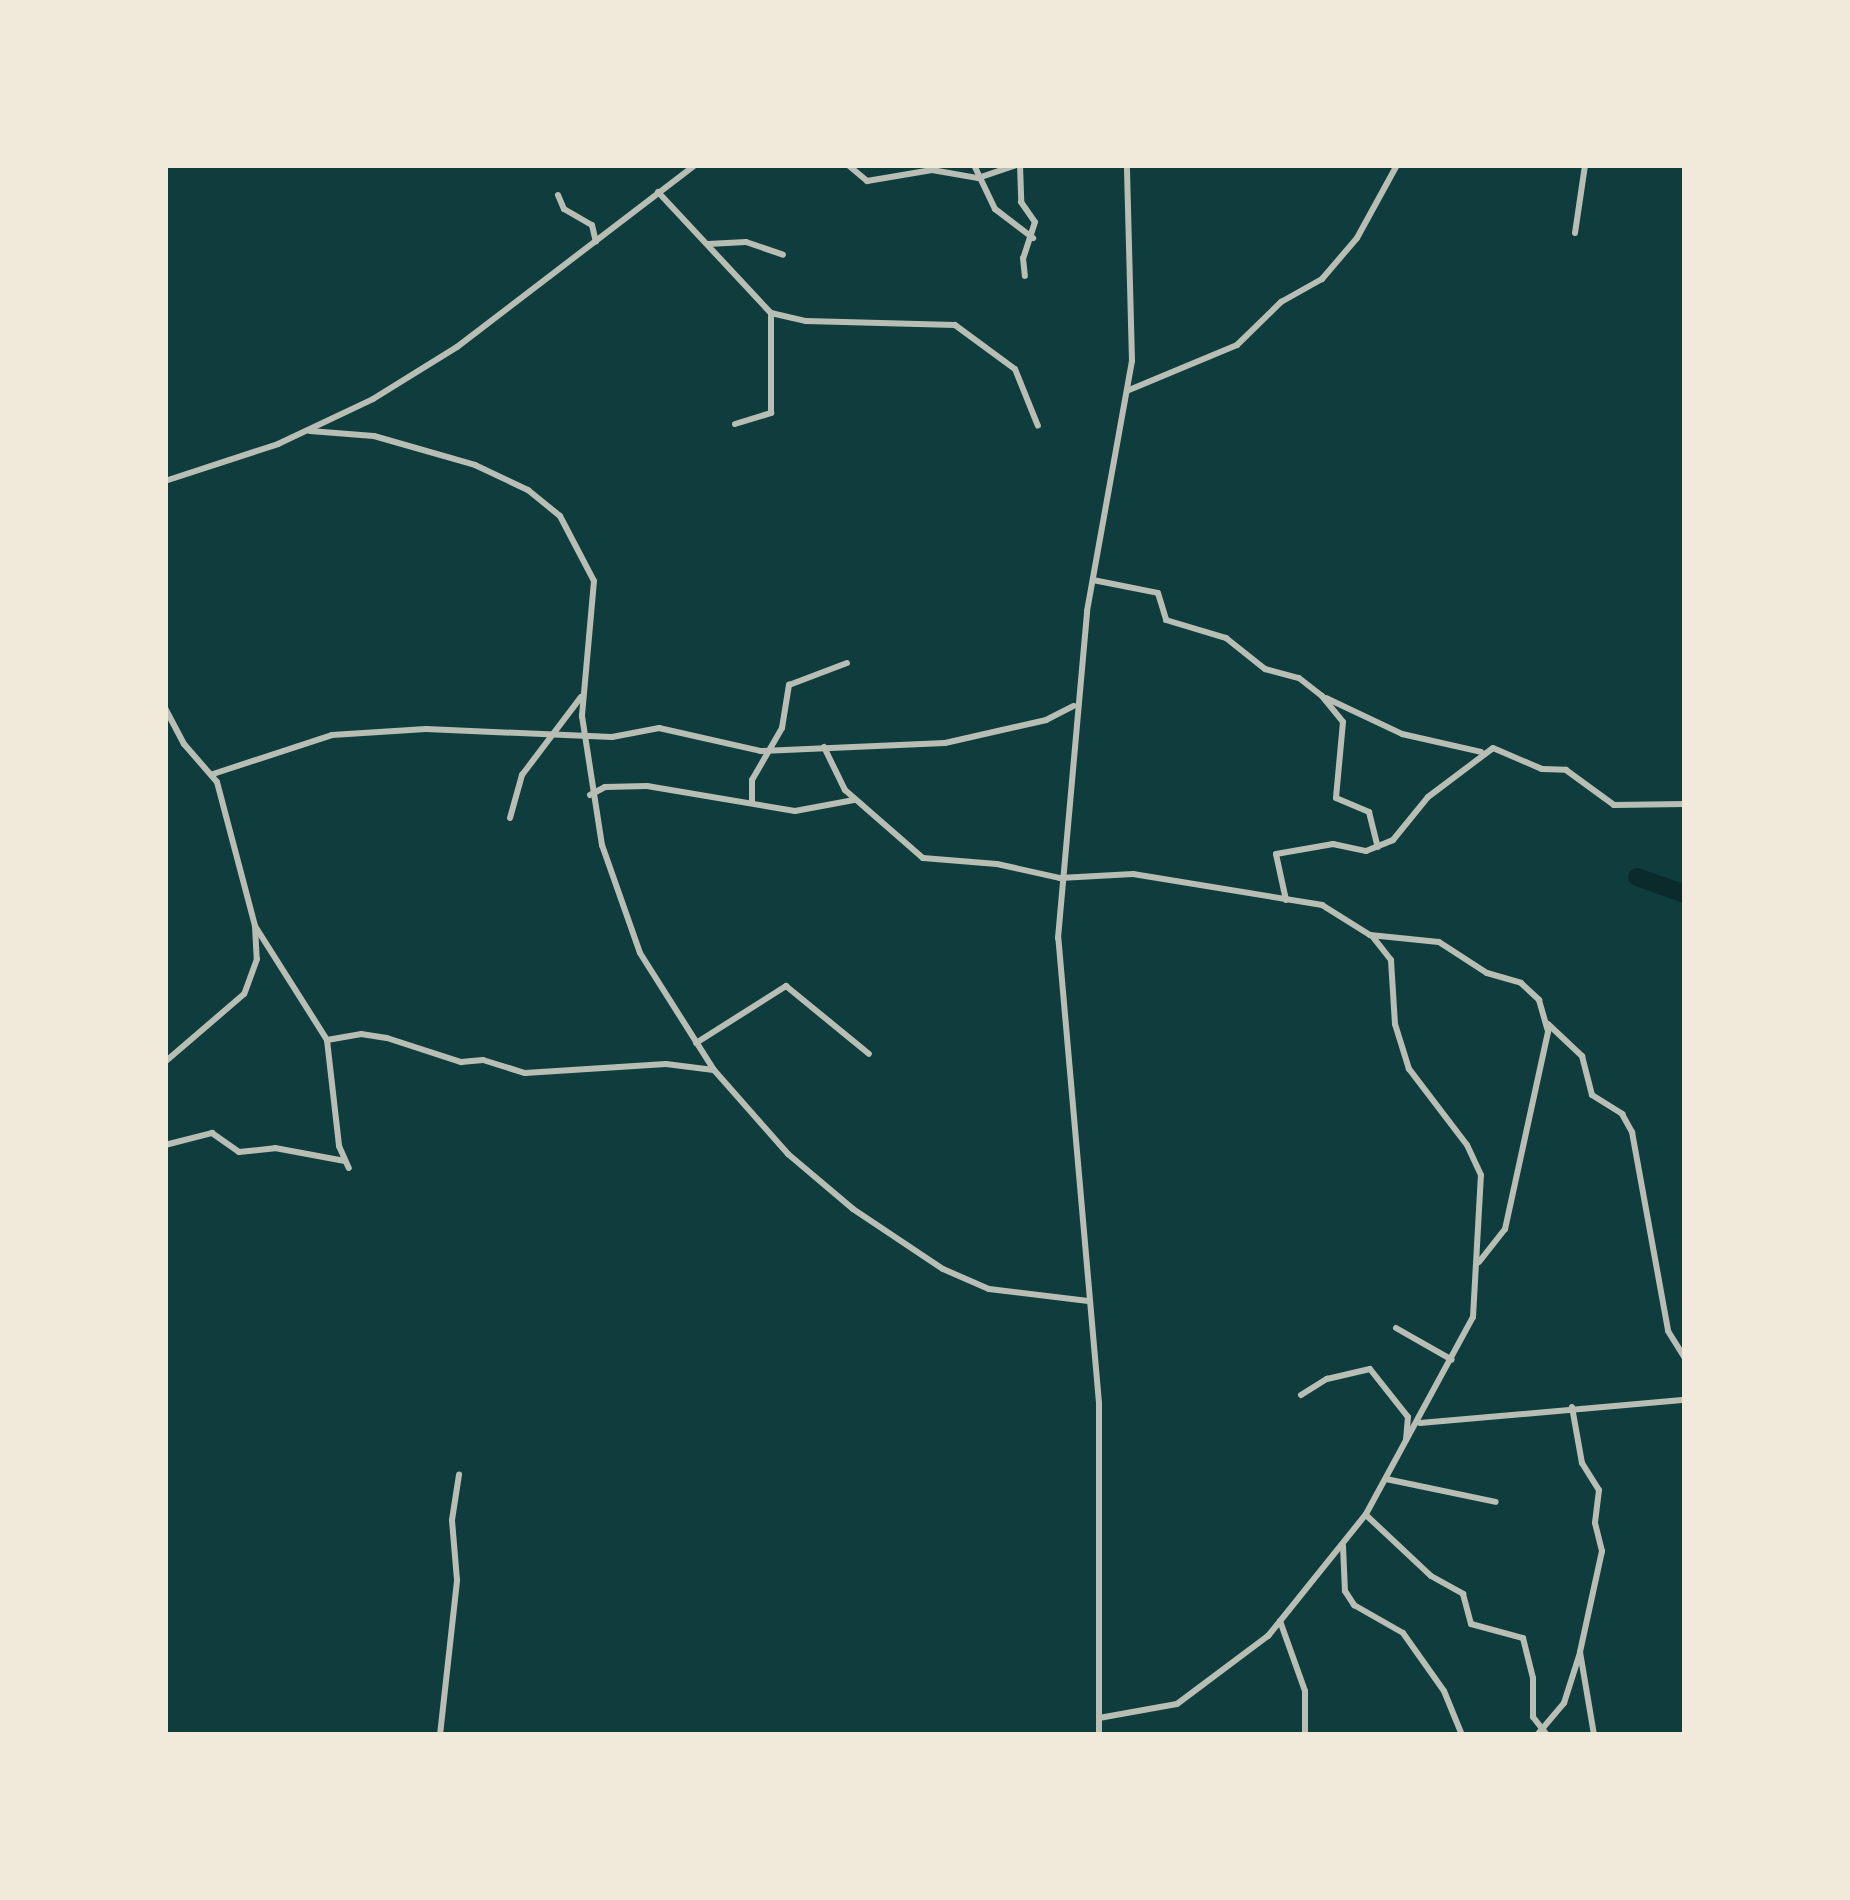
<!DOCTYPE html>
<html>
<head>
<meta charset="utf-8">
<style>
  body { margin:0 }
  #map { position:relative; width:1850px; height:1900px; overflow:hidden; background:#0f3d3e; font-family:"Fira Sans Condensed",sans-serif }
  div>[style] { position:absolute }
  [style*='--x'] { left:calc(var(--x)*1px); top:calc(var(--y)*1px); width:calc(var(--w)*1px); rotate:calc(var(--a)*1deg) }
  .river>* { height:18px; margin:-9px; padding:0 9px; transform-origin:9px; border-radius:9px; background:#0a2a2b }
  .minor>* { height:6px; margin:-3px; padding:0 3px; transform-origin:3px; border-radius:3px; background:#b8beb3 }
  span { translate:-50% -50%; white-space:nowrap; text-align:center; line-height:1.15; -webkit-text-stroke:8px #f1e9da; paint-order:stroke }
  .frame { position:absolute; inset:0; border:168px solid #f1e9da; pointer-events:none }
</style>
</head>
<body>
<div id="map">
  <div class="river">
    <div style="--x:1637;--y:877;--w:51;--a:19.5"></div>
  </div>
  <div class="minor">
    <div style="--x:848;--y:165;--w:25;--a:40"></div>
    <div style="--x:867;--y:181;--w:66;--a:-9.6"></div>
    <div style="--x:932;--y:170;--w:47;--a:9.9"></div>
    <div style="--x:978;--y:178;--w:40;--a:-18.9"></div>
    <div style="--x:974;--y:165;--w:49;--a:64.5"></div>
    <div style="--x:995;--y:209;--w:48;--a:37.3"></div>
    <div style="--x:1020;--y:165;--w:37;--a:88"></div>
    <div style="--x:1021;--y:202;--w:24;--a:55"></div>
    <div style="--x:1035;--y:222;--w:38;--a:108"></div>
    <div style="--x:1023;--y:258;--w:18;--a:84"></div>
    <div style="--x:1038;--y:165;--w:18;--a:0"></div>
    <div style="--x:658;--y:192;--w:166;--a:47"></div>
    <div style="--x:771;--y:313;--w:36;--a:13"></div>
    <div style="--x:806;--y:321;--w:149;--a:1.5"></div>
    <div style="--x:955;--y:325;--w:74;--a:36.3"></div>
    <div style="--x:1015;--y:369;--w:61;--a:68"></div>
    <div style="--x:558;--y:195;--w:15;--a:67"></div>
    <div style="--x:564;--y:209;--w:32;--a:30"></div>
    <div style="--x:592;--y:225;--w:17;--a:77"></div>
    <div style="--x:1575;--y:233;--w:69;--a:-81.6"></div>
    <div style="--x:708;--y:244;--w:38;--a:-3"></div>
    <div style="--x:746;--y:242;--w:39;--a:19"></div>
    <div style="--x:1129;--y:390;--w:117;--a:-22.6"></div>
    <div style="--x:1237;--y:345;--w:62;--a:-44.3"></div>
    <div style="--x:1281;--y:302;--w:47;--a:-29.3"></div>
    <div style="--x:1322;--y:279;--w:54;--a:-49.5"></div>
    <div style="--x:1357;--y:238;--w:83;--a:-61.3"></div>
    <div style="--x:735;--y:424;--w:38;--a:-17"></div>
    <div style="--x:771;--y:413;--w:100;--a:-90"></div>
    <div style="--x:310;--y:431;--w:64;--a:4.5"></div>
    <div style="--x:374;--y:436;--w:105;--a:16"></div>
    <div style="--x:475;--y:465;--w:59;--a:25.3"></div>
    <div style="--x:528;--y:490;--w:41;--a:39.1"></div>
    <div style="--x:560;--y:516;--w:73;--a:62.4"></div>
    <div style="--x:594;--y:581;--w:136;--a:95.1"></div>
    <div style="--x:582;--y:716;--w:131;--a:81.2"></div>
    <div style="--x:602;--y:845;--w:114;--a:70.6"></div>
    <div style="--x:640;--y:953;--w:138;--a:57.7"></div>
    <div style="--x:714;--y:1070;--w:112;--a:48.6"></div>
    <div style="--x:788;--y:1154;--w:85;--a:40.2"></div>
    <div style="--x:853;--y:1209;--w:108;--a:33.7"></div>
    <div style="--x:943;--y:1269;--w:50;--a:23.5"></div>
    <div style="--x:989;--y:1289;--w:100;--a:6.9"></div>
    <div style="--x:165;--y:481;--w:119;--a:-18.1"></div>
    <div style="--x:278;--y:444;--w:105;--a:-25.3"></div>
    <div style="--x:373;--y:399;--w:99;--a:-31.8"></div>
    <div style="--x:457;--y:347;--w:300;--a:-37.4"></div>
    <div style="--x:1093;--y:580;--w:66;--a:11.3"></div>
    <div style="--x:1158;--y:593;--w:28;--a:73"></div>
    <div style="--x:1166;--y:620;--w:63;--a:16.7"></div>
    <div style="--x:1226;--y:638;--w:50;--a:38.5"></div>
    <div style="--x:1265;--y:669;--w:35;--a:15"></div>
    <div style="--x:1299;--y:678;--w:29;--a:38"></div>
    <div style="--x:1322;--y:696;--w:33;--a:51"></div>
    <div style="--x:1343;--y:722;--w:76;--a:95.3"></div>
    <div style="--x:1336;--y:798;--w:36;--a:23"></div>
    <div style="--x:1369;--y:812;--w:36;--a:76"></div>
    <div style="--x:1326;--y:698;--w:84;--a:25.3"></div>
    <div style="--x:1402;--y:734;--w:81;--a:12.8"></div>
    <div style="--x:165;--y:708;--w:41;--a:62.2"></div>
    <div style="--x:184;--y:744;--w:50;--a:49"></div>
    <div style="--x:217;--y:782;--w:149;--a:75.2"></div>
    <div style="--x:255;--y:926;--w:33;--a:87"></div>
    <div style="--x:257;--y:959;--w:37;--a:110"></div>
    <div style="--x:244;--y:994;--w:104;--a:139.3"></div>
    <div style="--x:824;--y:747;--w:48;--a:64"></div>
    <div style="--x:845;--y:790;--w:103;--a:41.1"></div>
    <div style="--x:923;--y:858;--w:74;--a:4.6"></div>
    <div style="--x:997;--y:864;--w:65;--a:12.5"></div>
    <div style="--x:1060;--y:878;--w:73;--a:-3.1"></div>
    <div style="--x:1133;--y:874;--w:192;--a:9.3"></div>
    <div style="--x:1322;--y:905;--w:57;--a:32"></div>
    <div style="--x:1370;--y:935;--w:69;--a:5.8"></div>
    <div style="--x:1439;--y:942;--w:57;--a:32.9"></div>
    <div style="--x:1487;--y:973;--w:35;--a:16"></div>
    <div style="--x:1521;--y:983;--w:25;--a:43"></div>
    <div style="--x:1539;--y:1000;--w:33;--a:74"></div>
    <div style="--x:1548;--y:1032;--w:202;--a:102.3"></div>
    <div style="--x:1505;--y:1229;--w:42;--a:128.2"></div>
    <div style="--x:213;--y:774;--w:125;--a:-18.1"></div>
    <div style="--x:332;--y:735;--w:94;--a:-3.7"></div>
    <div style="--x:426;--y:729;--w:186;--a:2.5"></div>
    <div style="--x:612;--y:737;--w:48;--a:-10.8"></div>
    <div style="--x:659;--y:728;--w:105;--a:12.7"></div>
    <div style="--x:761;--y:751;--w:184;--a:-2.5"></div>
    <div style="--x:945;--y:743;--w:104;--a:-12.8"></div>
    <div style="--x:1046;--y:720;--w:31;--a:-27"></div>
    <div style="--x:590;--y:795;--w:17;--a:-28"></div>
    <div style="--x:605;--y:787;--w:42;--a:-1.4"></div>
    <div style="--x:647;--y:786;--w:150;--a:9.6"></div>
    <div style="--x:795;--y:811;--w:60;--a:-10.6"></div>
    <div style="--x:752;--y:802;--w:22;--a:-90"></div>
    <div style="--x:752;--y:780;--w:60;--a:-60"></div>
    <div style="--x:782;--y:728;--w:44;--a:-80.8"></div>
    <div style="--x:789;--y:685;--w:62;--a:-20.8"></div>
    <div style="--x:510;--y:818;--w:45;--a:-74.4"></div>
    <div style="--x:522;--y:775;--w:98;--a:-52.9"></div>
    <div style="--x:1286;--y:900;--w:47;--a:-102.3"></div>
    <div style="--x:1276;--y:854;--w:58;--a:-10"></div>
    <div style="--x:1333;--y:844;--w:34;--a:12"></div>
    <div style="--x:1366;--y:851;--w:29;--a:-22"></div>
    <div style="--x:1393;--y:840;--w:55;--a:-50.9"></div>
    <div style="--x:1428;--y:797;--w:81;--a:-37"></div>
    <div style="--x:1493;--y:748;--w:53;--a:23.2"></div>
    <div style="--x:1542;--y:769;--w:24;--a:2"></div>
    <div style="--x:1566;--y:770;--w:59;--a:36.1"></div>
    <div style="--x:1614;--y:805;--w:71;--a:-0.8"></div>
    <div style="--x:255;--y:926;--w:135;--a:57.7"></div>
    <div style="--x:327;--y:1040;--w:35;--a:-10"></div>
    <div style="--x:361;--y:1034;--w:26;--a:9"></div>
    <div style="--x:387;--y:1038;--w:78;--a:18"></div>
    <div style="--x:461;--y:1062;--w:22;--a:-5"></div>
    <div style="--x:483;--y:1060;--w:44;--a:17.2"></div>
    <div style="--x:525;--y:1073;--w:141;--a:-3.7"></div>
    <div style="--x:666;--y:1064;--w:48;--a:7.1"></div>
    <div style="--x:1548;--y:1024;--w:47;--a:43.3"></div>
    <div style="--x:1582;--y:1056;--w:40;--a:75.6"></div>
    <div style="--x:1592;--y:1095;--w:36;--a:32"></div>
    <div style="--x:1622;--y:1114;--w:21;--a:61"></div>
    <div style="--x:1632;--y:1132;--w:202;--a:79.7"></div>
    <div style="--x:1668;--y:1331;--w:32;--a:58"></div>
    <div style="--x:327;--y:1040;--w:107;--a:83.5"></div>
    <div style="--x:339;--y:1146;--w:24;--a:66"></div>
    <div style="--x:696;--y:1043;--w:107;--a:-32.3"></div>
    <div style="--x:786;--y:986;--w:107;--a:39.3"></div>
    <div style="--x:165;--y:1145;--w:49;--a:-14.3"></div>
    <div style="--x:212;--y:1133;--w:33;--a:35"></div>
    <div style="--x:239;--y:1152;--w:36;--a:-6"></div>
    <div style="--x:275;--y:1148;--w:71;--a:10.5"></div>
    <div style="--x:1396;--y:1328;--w:64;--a:29.7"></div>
    <div style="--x:1301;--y:1395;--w:31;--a:-32"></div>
    <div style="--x:1327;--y:1379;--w:44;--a:-13.1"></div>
    <div style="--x:1370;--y:1369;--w:61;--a:51.6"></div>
    <div style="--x:1408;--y:1417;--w:23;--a:95"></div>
    <div style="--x:1572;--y:1407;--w:57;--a:79.9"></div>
    <div style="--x:1582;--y:1463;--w:32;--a:58"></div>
    <div style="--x:1599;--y:1490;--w:33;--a:97"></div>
    <div style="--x:1595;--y:1523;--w:29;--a:76"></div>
    <div style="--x:1602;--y:1551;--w:103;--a:102.3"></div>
    <div style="--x:1580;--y:1652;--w:84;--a:80.4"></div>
    <div style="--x:1420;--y:1423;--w:266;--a:-5"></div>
    <div style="--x:1386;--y:1479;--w:112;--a:11.8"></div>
    <div style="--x:1366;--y:1515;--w:89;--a:43.2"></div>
    <div style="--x:1431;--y:1576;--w:37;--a:29"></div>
    <div style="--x:1463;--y:1594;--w:31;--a:75"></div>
    <div style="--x:1471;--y:1624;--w:54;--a:15.1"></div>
    <div style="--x:1523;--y:1638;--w:41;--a:76"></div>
    <div style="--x:1533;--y:1678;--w:39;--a:90"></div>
    <div style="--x:1533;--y:1717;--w:23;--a:52"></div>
    <div style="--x:1343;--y:1546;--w:45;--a:87.5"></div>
    <div style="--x:1345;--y:1591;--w:17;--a:57"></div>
    <div style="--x:1354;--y:1605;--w:56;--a:29.7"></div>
    <div style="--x:1403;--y:1633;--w:71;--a:54.7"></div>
    <div style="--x:1444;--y:1691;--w:48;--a:67.8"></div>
    <div style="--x:1280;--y:1621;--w:74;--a:70.3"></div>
    <div style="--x:1305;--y:1691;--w:44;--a:90"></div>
    <div style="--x:1099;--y:1718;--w:79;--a:-10.2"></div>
    <div style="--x:1177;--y:1704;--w:114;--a:-36.8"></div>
    <div style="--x:1268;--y:1636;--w:156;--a:-51.2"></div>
    <div style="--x:1366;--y:1514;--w:224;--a:-61.5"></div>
    <div style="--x:1473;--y:1317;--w:142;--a:-86.8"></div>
    <div style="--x:1481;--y:1175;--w:33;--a:-115"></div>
    <div style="--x:1467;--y:1145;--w:96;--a:-127.3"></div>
    <div style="--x:1409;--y:1069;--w:47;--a:-107.3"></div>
    <div style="--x:1395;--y:1024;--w:64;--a:-93.6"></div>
    <div style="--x:1391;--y:960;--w:31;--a:-128"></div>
    <div style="--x:440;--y:1735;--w:156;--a:-83.7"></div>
    <div style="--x:457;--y:1580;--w:60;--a:-94.8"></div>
    <div style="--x:452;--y:1520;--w:46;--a:-81.2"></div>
    <div style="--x:1099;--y:1735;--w:332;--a:-90"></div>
    <div style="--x:1099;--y:1403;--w:467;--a:-95"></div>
    <div style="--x:1058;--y:938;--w:328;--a:-84.9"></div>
    <div style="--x:1087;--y:611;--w:254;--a:-79.8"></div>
    <div style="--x:1132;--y:361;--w:196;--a:-91.5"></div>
    <div style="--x:1537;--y:1735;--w:42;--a:-49.8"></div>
    <div style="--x:1564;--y:1703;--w:52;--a:-72.3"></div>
  </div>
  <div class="frame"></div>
</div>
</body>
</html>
